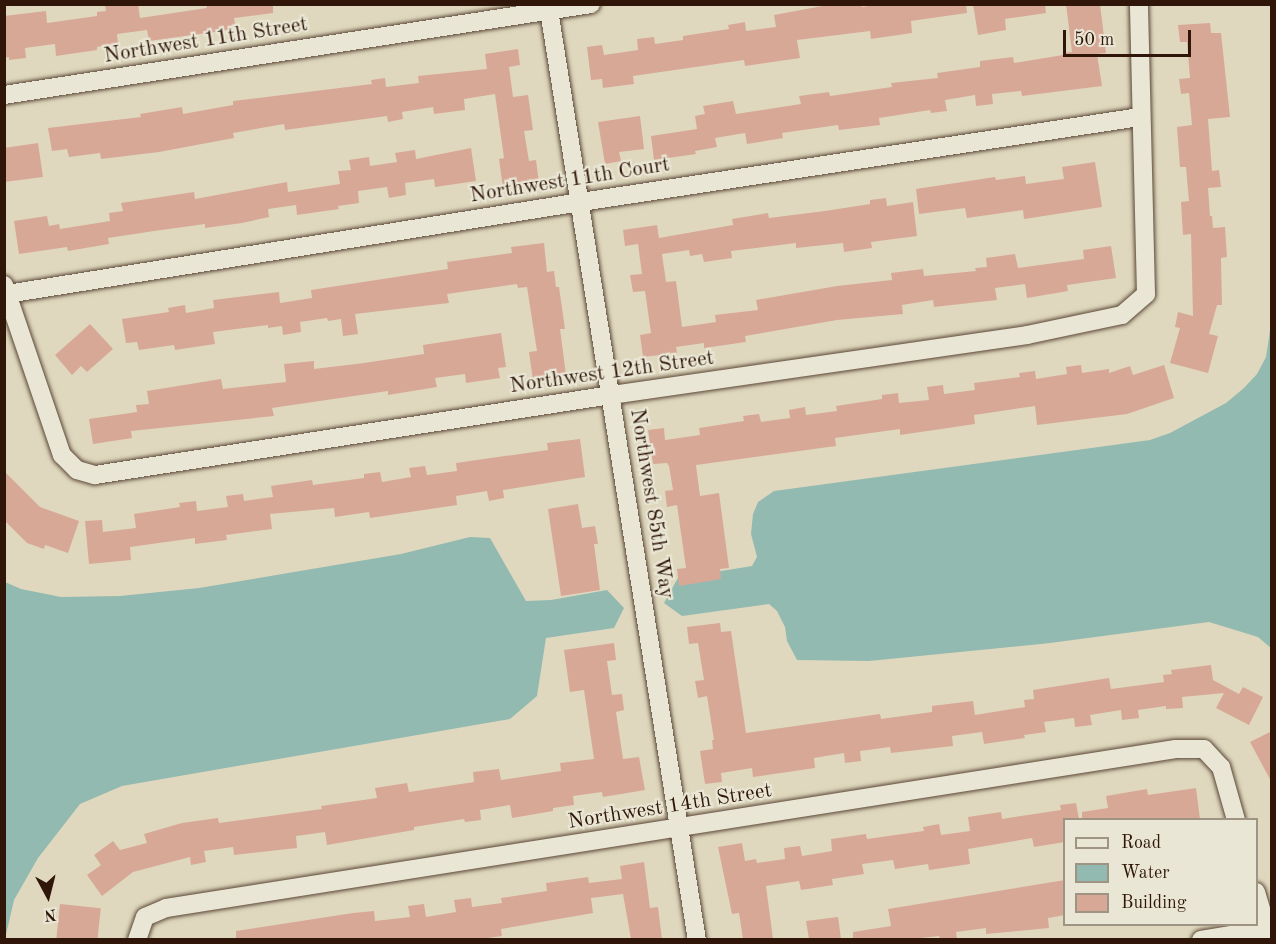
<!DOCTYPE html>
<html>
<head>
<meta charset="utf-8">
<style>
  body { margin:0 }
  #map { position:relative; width:1276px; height:944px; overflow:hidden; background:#dfd8be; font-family:"Old Standard TT",serif }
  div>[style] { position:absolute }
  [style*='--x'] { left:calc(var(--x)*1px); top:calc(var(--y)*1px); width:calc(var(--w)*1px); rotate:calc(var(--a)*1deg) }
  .water>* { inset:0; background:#93bab0 }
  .building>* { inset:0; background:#d8a897; transform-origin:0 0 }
  .roads { filter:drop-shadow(0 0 2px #5b4636) drop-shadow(0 0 2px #5b4636) }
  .minor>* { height:18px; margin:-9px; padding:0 9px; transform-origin:9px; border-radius:9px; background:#eae6d5 }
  span { translate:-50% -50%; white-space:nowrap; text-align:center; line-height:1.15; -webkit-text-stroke:4.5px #eae6d5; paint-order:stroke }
  .street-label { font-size:21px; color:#2f1608 }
  .frame { position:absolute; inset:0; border:6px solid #2f1608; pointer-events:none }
  .legend { position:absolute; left:1063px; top:818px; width:195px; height:108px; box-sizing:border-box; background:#eae6d5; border:2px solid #9f9383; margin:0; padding:8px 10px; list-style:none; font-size:18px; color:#2f1608 }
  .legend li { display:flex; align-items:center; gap:12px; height:30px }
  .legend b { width:30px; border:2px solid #9f9383 }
  .north { position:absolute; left:18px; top:866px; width:60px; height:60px; -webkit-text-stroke:4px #eae6d5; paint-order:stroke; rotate:173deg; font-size:16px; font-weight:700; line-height:24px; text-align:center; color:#2f1608 }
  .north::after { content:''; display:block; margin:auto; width:21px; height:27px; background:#2f1608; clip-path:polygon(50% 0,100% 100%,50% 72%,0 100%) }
  .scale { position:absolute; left:1063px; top:30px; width:128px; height:27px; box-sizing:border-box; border:3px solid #2f1608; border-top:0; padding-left:8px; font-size:18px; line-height:21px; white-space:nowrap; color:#2f1608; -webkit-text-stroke:4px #eae6d5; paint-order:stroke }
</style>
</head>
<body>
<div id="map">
  <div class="water">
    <div style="clip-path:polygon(1271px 324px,1271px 648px,1258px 637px,1209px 622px,1050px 643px,869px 661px,797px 660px,787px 641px,785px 627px,777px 611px,769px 604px,682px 616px,664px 603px,678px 578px,752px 566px,757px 557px,751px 534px,753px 514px,758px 502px,774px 491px,1150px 440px,1170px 433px,1226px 403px,1244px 388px,1257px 374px,1266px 357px)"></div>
    <div style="clip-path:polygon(470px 537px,490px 538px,526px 601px,551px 600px,607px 590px,624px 608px,614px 628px,546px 638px,537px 696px,510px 719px,122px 786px,80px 804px,38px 858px,14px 900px,5px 939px,5px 582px,21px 589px,61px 597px,120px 596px,199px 588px,401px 554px)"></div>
  </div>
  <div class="building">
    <div style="clip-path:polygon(105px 4px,138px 4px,140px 18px,207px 8px,206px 4px,273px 4px,273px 13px,234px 18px,236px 29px,149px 41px,147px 30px,117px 34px,118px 43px,97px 47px,97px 50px,56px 56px,55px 44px,25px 48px,26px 58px,9px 60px,9px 57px,4px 58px,4px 16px,46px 11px,47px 23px,97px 16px,97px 12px,106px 11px)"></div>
    <div style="clip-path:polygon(833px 4px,861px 4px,862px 7px,882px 4px,966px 4px,967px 13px,911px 21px,912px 33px,871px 39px,870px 31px,797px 40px,800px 58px,745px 66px,744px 60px,633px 76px,634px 84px,603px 88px,602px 79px,591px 80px,587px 47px,602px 45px,604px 55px,638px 50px,637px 39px,654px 37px,655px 44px,683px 40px,683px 36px,729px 29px,728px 25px,745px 22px,746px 31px,776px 27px,774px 15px)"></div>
    <div style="clip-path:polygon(973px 4px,1045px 4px,1046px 13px,1005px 19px,1006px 30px,978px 35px)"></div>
    <div style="clip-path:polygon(1066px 4px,1100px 4px,1106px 53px,1097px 54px,1102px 86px,1022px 96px,1021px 91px,992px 94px,993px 104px,976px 106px,975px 95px,945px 100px,947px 111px,931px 113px,930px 110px,879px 118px,880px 125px,839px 130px,838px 125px,782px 133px,783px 138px,747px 144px,745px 133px,715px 138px,717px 147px,695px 151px,696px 154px,654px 160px,651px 136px,697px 129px,695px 116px,705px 114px,703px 106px,733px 101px,736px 114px,801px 104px,799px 96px,829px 92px,830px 96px,892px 87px,891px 83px,938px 78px,937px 73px,980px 67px,980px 61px,1013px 57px,1014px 63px,1063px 55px,1063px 53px,1072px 52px)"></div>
    <div style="clip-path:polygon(1210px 23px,1211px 33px,1221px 33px,1230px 117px,1208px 119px,1212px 171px,1219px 170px,1221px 187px,1208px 188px,1210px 216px,1212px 216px,1213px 228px,1225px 227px,1227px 257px,1221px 258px,1222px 305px,1217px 305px,1209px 334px,1218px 336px,1208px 373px,1170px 363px,1180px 328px,1175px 327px,1178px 312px,1193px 316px,1191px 234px,1183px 235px,1182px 219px,1181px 202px,1189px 201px,1186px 167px,1180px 167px,1177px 127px,1192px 125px,1189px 93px,1181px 94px,1179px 79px,1190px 78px,1187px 42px,1180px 42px,1178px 25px)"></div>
    <div style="clip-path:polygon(518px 49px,520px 65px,509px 67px,513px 97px,528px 95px,533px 130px,524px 131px,529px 161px,536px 160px,539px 183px,503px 188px,499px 159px,504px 158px,495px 94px,464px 99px,465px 110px,434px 114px,433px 107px,402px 112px,403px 119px,388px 122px,387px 116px,285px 130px,284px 124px,233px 133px,234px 138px,159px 152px,101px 159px,100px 153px,69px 157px,67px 149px,52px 151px,48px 128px,141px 117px,140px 114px,182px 107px,183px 114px,233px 105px,233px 101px,372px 84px,371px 80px,385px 78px,386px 87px,419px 83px,418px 76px,487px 69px,485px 54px)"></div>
    <div style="clip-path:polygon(640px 116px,644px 149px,619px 152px,621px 161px,605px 164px,598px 122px)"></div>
    <div style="clip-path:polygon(38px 143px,43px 177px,4px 182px,4px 148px)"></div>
    <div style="clip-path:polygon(471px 148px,476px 181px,435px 187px,434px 179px,405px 183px,406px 195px,389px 198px,387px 187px,358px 191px,359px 203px,338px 206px,339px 209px,297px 215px,296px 205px,268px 209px,269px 217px,242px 223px,205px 228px,205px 224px,154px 231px,108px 238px,109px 244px,68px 251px,67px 247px,19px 254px,14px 221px,47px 216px,49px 226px,59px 224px,60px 229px,110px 221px,109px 213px,123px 211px,121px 203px,194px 192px,195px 199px,287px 182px,288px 192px,340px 184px,338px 171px,351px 170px,349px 160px,369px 157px,370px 166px,397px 162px,395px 153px,415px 150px,416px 159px)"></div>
    <div style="clip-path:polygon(1095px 162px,1102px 207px,1024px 219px,1023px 210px,967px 218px,965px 208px,919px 214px,916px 189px,995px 177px,996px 180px,1025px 176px,1026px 184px,1064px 179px,1062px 167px)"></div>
    <div style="clip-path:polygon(886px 198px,887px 206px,913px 202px,917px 236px,871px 242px,872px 248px,844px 252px,843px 243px,796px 248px,796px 243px,731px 251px,732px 258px,704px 262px,702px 254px,690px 256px,689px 250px,662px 254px,666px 282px,676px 281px,682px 327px,716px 322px,715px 315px,758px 310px,756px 300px,837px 286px,892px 280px,891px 273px,923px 269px,924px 276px,976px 271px,975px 268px,987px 267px,986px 258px,1015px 254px,1018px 268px,1084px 259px,1083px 250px,1111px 246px,1116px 278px,1067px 285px,1068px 291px,1027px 298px,1025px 284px,995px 288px,997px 300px,934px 307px,933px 300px,902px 305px,903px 314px,837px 320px,745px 336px,746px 342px,704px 348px,704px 343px,676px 347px,677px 353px,643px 357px,640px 335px,651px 333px,645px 291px,633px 292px,630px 275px,642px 274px,638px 244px,625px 246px,623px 230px,657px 225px,659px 238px,733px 225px,732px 219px,768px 213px,769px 218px,825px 211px,870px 204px,870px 200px)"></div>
    <div style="clip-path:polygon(544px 243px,547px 272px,554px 271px,556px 287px,559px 287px,565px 329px,560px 329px,566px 375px,533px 380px,529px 352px,537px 351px,527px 287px,518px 288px,517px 284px,447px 294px,449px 303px,355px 314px,358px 334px,343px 336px,341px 319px,328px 321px,327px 318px,300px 322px,301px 332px,283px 335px,282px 326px,268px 328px,268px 325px,213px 332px,215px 344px,175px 350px,174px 345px,139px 350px,137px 342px,126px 343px,122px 319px,169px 312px,168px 308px,185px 305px,186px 313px,214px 308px,213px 300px,279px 292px,280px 303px,312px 298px,311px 290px,448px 269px,447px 262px,512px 253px,511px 247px)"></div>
    <div style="clip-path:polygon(90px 324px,113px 349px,87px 372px,81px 366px,72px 375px,55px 355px)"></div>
    <div style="clip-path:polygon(501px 333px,506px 367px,498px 368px,500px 378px,466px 383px,465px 374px,435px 378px,437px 387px,388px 395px,388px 391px,272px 408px,274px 416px,131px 431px,132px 438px,93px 444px,89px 419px,137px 412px,136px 405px,149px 404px,147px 391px,221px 379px,223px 389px,286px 382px,284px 364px,314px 361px,314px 369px,364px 363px,424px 354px,423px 345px)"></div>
    <div style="clip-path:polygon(1081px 365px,1082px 373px,1109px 369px,1109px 373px,1130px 366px,1133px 375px,1164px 365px,1174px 398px,1127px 414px,1037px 425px,1035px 406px,974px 415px,975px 424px,900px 435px,900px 429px,835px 438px,836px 446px,696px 465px,700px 496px,719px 493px,729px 568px,720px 569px,721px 579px,679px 586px,677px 569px,686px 568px,677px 505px,667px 507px,665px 491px,673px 490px,669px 466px,667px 463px,653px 464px,648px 430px,664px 428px,665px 440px,700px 435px,699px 428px,744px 421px,743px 416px,759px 414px,761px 422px,790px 418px,789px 410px,805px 407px,806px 415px,837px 411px,836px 406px,882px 399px,882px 395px,898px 393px,899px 403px,929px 400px,927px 387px,943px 385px,944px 394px,975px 390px,974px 383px,1020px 377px,1019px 373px,1035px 371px,1036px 379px,1067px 374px,1066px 367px)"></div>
    <div style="clip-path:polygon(580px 439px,585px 477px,503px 490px,504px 498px,489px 501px,487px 491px,456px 496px,457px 505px,370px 518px,369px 512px,335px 517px,334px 508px,270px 514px,272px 529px,226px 535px,227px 540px,195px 544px,195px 538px,130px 547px,131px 560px,89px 564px,85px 521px,102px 520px,103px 532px,136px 528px,134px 514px,180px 507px,179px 503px,196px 501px,197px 511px,228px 507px,226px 496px,243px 494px,244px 501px,273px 497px,271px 486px,312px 480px,313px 485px,364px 478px,364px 474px,380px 472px,382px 482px,411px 477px,409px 468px,425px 466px,427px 475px,457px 471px,456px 463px,548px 450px,547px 443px)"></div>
    <div style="clip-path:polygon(4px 471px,40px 507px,79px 521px,68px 553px,45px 545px,44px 549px,27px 543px,4px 520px)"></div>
    <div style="clip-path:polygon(578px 504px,582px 528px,595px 526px,598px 544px,594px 544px,600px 590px,561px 596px,548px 509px)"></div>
    <div style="clip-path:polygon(720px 623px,721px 632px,731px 631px,746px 733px,880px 714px,881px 719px,932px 712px,932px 706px,973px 701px,975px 715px,1025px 707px,1024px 700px,1034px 699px,1033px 690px,1109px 678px,1111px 689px,1164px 682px,1163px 675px,1172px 674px,1171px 670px,1211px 665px,1213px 680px,1239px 694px,1243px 687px,1263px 697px,1249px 725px,1216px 708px,1224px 693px,1182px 697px,1183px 708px,1166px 709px,1166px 706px,1138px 710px,1139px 718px,1122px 720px,1121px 710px,1090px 715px,1092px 725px,1075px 727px,1074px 718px,1044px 722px,1046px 732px,1024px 735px,1025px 738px,984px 744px,982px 732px,952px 736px,953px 746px,891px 753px,890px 747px,860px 751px,861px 761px,845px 763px,844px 753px,814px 758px,815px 768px,753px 777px,752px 768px,721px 773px,722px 782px,705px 784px,700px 751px,713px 749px,712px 740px,714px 740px,707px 696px,698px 698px,695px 681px,704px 680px,698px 643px,689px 644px,687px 627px)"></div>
    <div style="clip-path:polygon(614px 643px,616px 660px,607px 661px,612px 695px,622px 694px,624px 710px,616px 712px,623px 759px,639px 757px,645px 790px,603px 797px,602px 792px,573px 796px,574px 805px,553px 808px,553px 811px,512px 818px,510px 805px,480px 810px,481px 820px,465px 822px,464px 819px,414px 827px,414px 830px,327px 845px,325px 832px,296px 836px,297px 848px,234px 855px,233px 847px,204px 851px,206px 862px,191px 865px,190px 857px,133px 872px,102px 896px,87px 875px,101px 865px,94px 855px,113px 841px,120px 850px,147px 843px,144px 834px,182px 823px,218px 818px,219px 823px,322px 809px,321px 806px,377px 798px,375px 788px,407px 783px,409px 792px,474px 782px,473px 772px,499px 769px,501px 780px,561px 771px,560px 763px,594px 759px,584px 690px,570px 692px,564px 650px)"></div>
    <div style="clip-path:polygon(1272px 731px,1272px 783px,1250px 742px)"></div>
    <div style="clip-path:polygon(1196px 788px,1200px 819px,1082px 819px,1082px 812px,1108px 808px,1106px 796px,1147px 789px,1148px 795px)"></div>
    <div style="clip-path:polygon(1076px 803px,1079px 819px,1065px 819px,1065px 842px,1034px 847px,1032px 838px,968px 849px,970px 864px,929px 870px,928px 864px,895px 869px,893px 860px,862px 864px,864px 874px,832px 879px,833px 885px,801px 890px,799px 881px,766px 886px,773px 939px,743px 939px,739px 913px,732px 914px,718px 847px,742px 843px,745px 861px,756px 859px,757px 863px,785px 859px,784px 848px,800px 846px,802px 856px,832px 851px,831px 839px,866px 834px,867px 839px,924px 831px,923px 827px,939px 824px,941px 835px,970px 831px,968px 817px,1001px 812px,1002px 819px,1061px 810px,1060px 805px)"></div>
    <div style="clip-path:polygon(644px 862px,650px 908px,658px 907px,662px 939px,631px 939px,623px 894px,591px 898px,593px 913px,501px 929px,502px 936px,480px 939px,236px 939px,236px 931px,353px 913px,374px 911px,375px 921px,410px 917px,408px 906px,424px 904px,426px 917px,456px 912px,454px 900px,471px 898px,472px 907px,502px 903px,501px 898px,547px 891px,546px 883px,588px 877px,589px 883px,622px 879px,620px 866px)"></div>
    <div style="clip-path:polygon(1065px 880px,1065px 915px,1048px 918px,1049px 928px,986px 934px,986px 928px,956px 932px,957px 939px,940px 939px,939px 936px,912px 939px,853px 939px,853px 932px,891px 926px,888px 909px)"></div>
    <div style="left:60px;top:904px;width:41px;height:35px;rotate:6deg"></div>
    <div style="clip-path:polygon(838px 917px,841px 939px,809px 939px,806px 921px)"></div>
  </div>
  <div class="roads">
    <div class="minor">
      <div style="--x:548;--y:4;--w:948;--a:80.96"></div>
      <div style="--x:4;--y:95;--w:594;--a:-8.81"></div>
      <div style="--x:4;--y:285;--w:180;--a:71.2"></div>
      <div style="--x:62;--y:455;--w:21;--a:45"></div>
      <div style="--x:77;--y:470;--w:19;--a:16"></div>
      <div style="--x:95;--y:475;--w:522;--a:-8.81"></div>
      <div style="--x:611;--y:395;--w:420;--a:-8.2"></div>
      <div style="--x:1027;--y:335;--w:97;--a:-11.9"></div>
      <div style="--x:1122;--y:315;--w:32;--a:-41"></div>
      <div style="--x:1146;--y:294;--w:290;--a:-91.4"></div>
      <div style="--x:7;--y:294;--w:581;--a:-9.11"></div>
      <div style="--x:581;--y:202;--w:565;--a:-8.65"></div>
      <div style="--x:1256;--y:892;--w:49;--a:73.4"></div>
      <div style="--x:137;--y:940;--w:24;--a:-71"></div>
      <div style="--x:145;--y:917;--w:23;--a:-23"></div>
      <div style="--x:166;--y:908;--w:1022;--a:-8.95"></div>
      <div style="--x:1176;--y:749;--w:28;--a:0"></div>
      <div style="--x:1204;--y:749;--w:25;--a:47"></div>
      <div style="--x:1221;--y:767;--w:55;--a:74.2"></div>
      <div style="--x:1201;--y:940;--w:67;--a:-9.5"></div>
    </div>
  </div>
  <div class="street-label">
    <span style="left:206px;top:41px;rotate:-9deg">Northwest 11th Street</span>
    <span style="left:570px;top:181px;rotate:-9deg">Northwest 11th Court</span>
    <span style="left:612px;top:373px;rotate:-8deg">Northwest 12th Street</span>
    <span style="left:651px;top:504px;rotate:81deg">Northwest 85th Way</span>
    <span style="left:670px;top:807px;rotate:-9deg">Northwest 14th Street</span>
  </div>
  <div class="frame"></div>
  <ul class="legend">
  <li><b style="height:8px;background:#eae6d5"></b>Road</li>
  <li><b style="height:16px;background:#93bab0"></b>Water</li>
  <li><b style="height:16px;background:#d8a897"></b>Building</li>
  </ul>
  <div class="north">N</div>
  <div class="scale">50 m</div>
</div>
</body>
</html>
